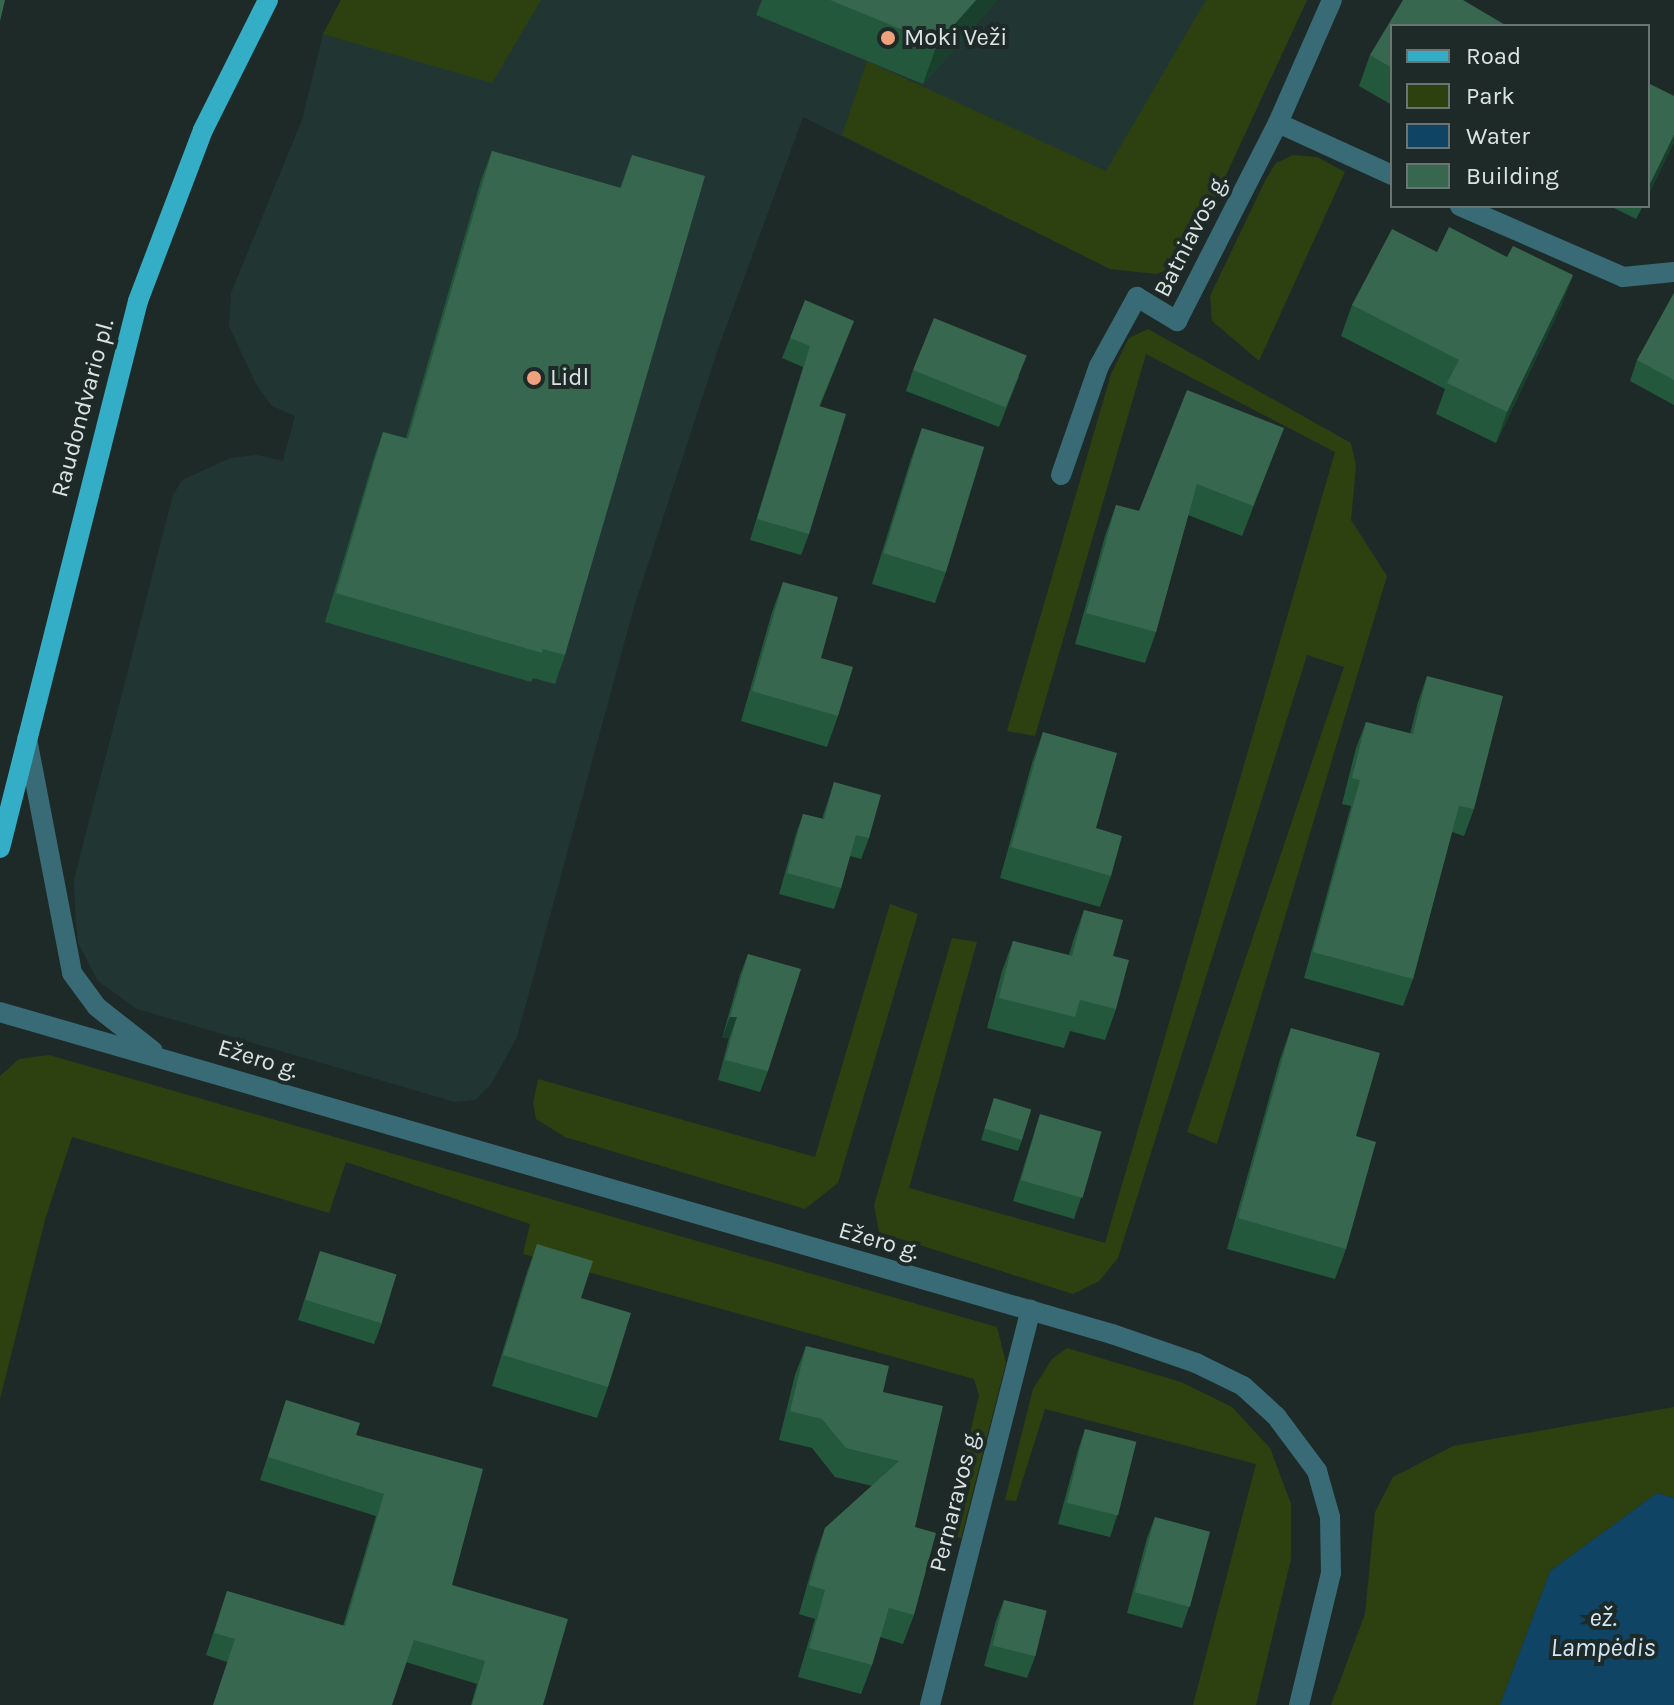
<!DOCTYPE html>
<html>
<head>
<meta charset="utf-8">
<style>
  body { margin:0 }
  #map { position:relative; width:1674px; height:1705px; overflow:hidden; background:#1e2a28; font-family:Karla,sans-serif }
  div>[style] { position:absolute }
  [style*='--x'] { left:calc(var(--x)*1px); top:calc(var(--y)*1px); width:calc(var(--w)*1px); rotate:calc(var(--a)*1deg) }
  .built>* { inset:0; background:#213633 }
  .green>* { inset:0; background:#2d4010 }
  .water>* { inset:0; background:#104465 }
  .street>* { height:20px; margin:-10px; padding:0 10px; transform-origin:10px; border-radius:10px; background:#386b76 }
  .primary>* { height:20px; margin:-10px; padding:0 10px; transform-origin:10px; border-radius:10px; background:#34aec6 }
  .wall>* { inset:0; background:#23583d }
  .shaded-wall>* { inset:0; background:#19402d }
  .building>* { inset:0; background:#37674f; transform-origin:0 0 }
  .dots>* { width:22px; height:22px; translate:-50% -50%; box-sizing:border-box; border:4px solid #1e2a28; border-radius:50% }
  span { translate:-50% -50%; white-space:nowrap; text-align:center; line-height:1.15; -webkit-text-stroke:8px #1e2a28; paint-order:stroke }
  .poi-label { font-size:24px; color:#dce3e2 }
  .left { translate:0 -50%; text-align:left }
  .street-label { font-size:24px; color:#dce3e2 }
  .water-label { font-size:26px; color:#d2e6f7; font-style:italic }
  .legend { position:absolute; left:1390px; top:24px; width:260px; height:184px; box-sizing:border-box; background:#1e2a28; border:2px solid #6a7472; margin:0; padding:10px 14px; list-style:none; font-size:24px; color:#dce3e2 }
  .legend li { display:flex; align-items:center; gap:16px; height:40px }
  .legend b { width:40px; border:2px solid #6a7472 }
</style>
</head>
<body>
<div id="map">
  <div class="built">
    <div style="clip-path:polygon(341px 0,1307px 0,1201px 229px,1173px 266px,1157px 274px,1110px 269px,803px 117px,718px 349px,634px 607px,517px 1037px,491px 1084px,475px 1100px,455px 1102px,137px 1009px,98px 981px,78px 943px,75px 911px,74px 880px,173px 495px,182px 480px,231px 458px,257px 455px,283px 461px,295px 416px,272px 406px,256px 384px,229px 326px,231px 293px,302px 120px,323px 34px)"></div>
  </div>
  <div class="green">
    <div style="clip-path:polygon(341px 0,541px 0,492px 83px,323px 34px)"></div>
    <div style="clip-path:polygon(1206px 0,1307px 0,1201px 229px,1173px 266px,1157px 274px,1110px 269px,842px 135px,867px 61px,1106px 171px)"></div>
    <div style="clip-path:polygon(1293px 155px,1317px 157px,1345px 172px,1259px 361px,1212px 321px,1210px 296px,1266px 179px,1276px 163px)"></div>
    <div style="clip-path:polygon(1148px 329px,1351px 443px,1356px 466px,1351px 520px,1387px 576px,1217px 1144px,1187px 1132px,1344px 667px,1307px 655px,1118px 1258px,1099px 1281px,1073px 1294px,879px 1232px,874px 1205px,952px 938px,977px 942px,909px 1188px,1105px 1243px,1335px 452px,1146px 354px,1035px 736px,1007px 731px,1111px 374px,1129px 338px)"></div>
    <div style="clip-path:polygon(890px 904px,918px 914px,838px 1183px,805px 1209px,565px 1137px,536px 1119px,533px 1103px,538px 1079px,815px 1157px)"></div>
    <div style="clip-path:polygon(49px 1055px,997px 1327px,1006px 1363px,961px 1538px,947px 1533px,979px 1395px,974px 1379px,523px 1254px,530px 1224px,346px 1162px,329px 1213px,72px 1137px,45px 1220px,0 1399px,0 1076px,19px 1059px)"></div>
    <div style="clip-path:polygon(1067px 1348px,1181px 1382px,1232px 1407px,1270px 1448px,1291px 1504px,1291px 1559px,1256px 1705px,1193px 1705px,1256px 1464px,1045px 1409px,1016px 1501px,1005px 1500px,1033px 1389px,1052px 1359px)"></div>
    <div style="clip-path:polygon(1674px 1407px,1674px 1498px,1657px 1493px,1550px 1571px,1500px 1705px,1331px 1705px,1365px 1614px,1375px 1512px,1393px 1477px,1453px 1446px)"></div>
  </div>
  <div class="water">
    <div style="clip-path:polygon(1657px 1493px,1674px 1498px,1674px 1705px,1500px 1705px,1550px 1571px)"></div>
  </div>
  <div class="street">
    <div style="--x:1278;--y:123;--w:125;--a:24.5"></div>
    <div style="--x:1460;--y:206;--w:178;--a:23.5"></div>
    <div style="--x:1623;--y:277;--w:51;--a:-5.6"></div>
    <div style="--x:1061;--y:475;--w:115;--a:-70.8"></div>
    <div style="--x:1099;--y:366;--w:79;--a:-61.2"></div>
    <div style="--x:1137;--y:297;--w:47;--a:31"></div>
    <div style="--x:1177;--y:321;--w:222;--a:-63"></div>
    <div style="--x:1278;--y:123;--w:134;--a:-66.3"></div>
    <div style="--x:27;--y:739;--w:238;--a:79.1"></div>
    <div style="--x:72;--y:973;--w:42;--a:53.7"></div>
    <div style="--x:97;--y:1007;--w:71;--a:38.2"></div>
    <div style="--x:0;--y:1012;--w:1158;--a:16.15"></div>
    <div style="--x:1112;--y:1334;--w:89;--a:19"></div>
    <div style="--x:1196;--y:1363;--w:52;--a:26.1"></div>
    <div style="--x:1243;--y:1386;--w:45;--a:42.3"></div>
    <div style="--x:1276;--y:1416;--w:69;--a:53.3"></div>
    <div style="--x:1317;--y:1471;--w:48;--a:74.2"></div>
    <div style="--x:1330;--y:1517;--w:56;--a:89"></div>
    <div style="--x:1331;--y:1573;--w:136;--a:103.6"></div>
    <div style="--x:930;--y:1705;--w:408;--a:-75.7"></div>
  </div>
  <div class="primary">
    <div style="--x:0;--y:848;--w:564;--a:-75.84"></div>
    <div style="--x:138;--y:301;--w:183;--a:-69.2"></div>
    <div style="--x:203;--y:130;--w:145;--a:-63.4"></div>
  </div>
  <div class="wall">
    <div style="clip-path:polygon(762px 0,997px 0,923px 84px,756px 15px)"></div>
    <div style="clip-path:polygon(1392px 26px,1392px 105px,1359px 86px,1370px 55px)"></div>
    <div style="clip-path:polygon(492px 151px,620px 188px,632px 155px,565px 655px,555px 684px,533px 678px,531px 682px,325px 622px,373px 461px,383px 432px,406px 438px,481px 180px)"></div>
    <div style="clip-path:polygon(1610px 206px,1643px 206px,1636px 219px)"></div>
    <div style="clip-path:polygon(1437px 252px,1507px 257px,1573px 275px,1561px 306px,1496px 443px,1436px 414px,1445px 389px,1341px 336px,1352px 305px)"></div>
    <div style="clip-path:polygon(1674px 293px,1674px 405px,1630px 381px,1637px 360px)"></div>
    <div style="clip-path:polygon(854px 321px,820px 406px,809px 534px,801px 555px,750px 540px,803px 367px,782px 358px,790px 338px)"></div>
    <div style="clip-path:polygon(913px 370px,1019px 376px,999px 427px,906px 391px)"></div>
    <div style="clip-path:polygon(922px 428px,946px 572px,935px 603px,872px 584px,911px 459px)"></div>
    <div style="clip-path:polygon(1284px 428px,1242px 536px,1188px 515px,1156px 632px,1145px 663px,1075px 644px,1105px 536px,1116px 505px,1139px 511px)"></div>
    <div style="clip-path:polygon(783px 582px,821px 658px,838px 716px,827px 747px,741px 721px,772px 612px)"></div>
    <div style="clip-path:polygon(1427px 676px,1474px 809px,1464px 836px,1452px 832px,1413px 979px,1403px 1006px,1304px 978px,1351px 806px,1342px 804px,1356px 748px,1366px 722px,1410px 734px,1418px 702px)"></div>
    <div style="clip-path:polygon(1043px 732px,1096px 828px,1111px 876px,1100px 907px,1000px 878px,1032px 763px)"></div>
    <div style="clip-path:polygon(834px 782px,869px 838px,861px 859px,850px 856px,841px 888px,834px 909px,779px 894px,796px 834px,803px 814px,822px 819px)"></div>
    <div style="clip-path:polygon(1084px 910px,1113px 956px,1116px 1009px,1105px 1040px,1070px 1031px,1064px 1048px,987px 1028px,1002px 971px,1013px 941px,1069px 955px,1073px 941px)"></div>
    <div style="clip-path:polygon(748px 954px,768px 1071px,760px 1092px,718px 1080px,729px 1038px,722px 1038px,740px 975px)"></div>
    <div style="clip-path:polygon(1291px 1028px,1356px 1136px,1346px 1249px,1335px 1279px,1227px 1249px,1280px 1059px)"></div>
    <div style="clip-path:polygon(994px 1098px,1022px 1140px,1018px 1151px,981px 1140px)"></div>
    <div style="clip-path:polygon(1040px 1114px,1081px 1198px,1074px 1219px,1013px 1201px)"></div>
    <div style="clip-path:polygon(537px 1244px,581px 1298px,608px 1387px,597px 1418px,492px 1386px,526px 1275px)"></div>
    <div style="clip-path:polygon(320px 1251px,382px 1323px,374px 1344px,298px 1320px)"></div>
    <div style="clip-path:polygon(806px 1346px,883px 1392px,915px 1527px,914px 1615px,903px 1644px,880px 1637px,872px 1665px,861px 1694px,798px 1677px,815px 1619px,799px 1614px,815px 1557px,825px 1528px,872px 1486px,835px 1477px,812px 1448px,779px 1440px,795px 1375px)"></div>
    <div style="clip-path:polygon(286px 1400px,356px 1435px,452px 1585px,543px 1705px,471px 1705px,477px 1684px,406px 1662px,227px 1662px,206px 1655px,227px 1591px,343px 1626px,376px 1516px,260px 1480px)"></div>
    <div style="clip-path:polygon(1085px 1429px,1117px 1516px,1110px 1537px,1058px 1524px,1078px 1450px)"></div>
    <div style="clip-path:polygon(1155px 1517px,1189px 1607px,1182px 1628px,1127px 1613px,1147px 1538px)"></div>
    <div style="clip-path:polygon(1004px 1600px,1035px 1657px,1027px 1678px,984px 1666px,996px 1621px)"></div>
  </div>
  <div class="shaded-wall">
    <div style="clip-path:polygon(976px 0,997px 0,923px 84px,937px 44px)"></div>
    <div style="clip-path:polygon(1674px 135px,1674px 143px,1648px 196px,1648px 188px)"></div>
    <div style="clip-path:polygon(1573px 275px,1561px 306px,1496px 443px,1507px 412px)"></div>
    <div style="clip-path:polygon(730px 1017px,737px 1017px,729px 1038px,722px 1038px)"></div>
  </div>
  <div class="building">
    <div style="clip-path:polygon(0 0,5px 0,0 21px)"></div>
    <div style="clip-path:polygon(830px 0,976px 0,937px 44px)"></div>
    <div style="clip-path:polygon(1403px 0,1463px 0,1507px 26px,1392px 26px,1392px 68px,1370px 55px)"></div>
    <div style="clip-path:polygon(1648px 83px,1674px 96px,1674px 135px,1648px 188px)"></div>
    <div style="clip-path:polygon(492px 151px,621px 188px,632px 155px,705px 176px,565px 655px,543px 649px,542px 653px,336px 593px,383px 432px,408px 439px)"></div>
    <div style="clip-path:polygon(1449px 227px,1507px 257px,1513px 246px,1573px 275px,1507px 412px,1447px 383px,1459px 360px,1352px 305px,1392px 229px,1437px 252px)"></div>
    <div style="clip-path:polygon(1674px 293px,1674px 380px,1637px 360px)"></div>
    <div style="clip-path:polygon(805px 300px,854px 321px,819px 406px,846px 414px,809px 534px,757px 519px,810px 346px,790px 338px)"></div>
    <div style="left:934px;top:318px;width:100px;height:56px;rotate:22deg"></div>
    <div style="clip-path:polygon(1187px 390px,1284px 428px,1253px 506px,1197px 484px,1156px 632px,1086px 613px,1116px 505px,1139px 511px)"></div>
    <div style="left:922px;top:428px;width:65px;height:131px;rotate:17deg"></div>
    <div style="clip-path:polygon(783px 582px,838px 597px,821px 658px,853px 667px,838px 716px,752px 691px)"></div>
    <div style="clip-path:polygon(1427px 676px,1503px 696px,1474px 809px,1459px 806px,1413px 979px,1313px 952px,1360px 780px,1352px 778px,1366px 722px,1413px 734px)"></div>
    <div style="clip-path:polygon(1043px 732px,1117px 753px,1096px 828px,1122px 836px,1111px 876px,1011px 847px)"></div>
    <div style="clip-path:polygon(834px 782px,881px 795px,869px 838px,856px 835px,841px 888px,787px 873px,803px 814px,824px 819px)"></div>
    <div style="clip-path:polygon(1084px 910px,1123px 920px,1113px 956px,1129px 960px,1116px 1009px,1080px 1000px,1075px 1017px,999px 998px,1013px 941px,1072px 956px)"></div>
    <div style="clip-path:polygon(748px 954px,801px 969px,768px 1071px,725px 1060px,737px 1017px,730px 1017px)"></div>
    <div style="clip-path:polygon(1291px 1028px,1380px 1053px,1356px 1136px,1376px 1142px,1346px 1249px,1238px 1218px)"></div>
    <div style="left:994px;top:1098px;width:39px;height:32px;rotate:17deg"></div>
    <div style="left:1040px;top:1114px;width:64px;height:69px;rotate:16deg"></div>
    <div style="clip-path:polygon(537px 1244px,593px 1261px,581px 1298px,631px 1313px,608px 1387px,503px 1355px)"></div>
    <div style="left:320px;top:1251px;width:80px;height:51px;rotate:17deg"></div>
    <div style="clip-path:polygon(806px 1346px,889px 1366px,883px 1392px,943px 1406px,915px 1527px,936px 1533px,914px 1615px,889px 1608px,872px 1665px,809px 1648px,825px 1590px,809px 1585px,825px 1528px,899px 1461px,846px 1448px,822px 1419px,790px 1411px)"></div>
    <div style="clip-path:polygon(286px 1400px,360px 1423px,356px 1435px,483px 1469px,452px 1585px,568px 1619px,543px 1705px,472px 1705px,485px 1661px,414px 1640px,392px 1705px,213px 1705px,235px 1639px,214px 1633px,227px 1591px,345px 1626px,384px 1494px,268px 1457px)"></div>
    <div style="left:1085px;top:1429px;width:53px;height:76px;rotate:14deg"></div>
    <div style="left:1155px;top:1517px;width:57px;height:78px;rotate:15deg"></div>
    <div style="left:1004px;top:1600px;width:44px;height:47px;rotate:14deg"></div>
  </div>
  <div class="dots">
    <div style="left:888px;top:38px;background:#f2a17e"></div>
    <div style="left:534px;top:378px;background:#f2a17e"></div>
  </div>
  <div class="poi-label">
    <span class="left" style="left:904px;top:38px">Moki Veži</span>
    <span class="left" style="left:550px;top:378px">Lidl</span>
  </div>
  <div class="street-label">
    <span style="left:1191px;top:236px;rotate:-63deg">Batniavos g.</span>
    <span style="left:83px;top:408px;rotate:-75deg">Raudondvario pl.</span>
    <span style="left:258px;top:1059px;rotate:17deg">Ežero g.</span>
    <span style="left:879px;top:1241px;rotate:16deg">Ežero g.</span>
    <span style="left:955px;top:1501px;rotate:-76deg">Pernaravos g.</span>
  </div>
  <div class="water-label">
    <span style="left:1603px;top:1633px">ež.<br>Lampėdis</span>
  </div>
  <ul class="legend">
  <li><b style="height:10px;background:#34aec6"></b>Road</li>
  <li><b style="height:22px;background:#2d4010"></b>Park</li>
  <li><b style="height:22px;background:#104465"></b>Water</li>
  <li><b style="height:22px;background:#37674f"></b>Building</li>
  </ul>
</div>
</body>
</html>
